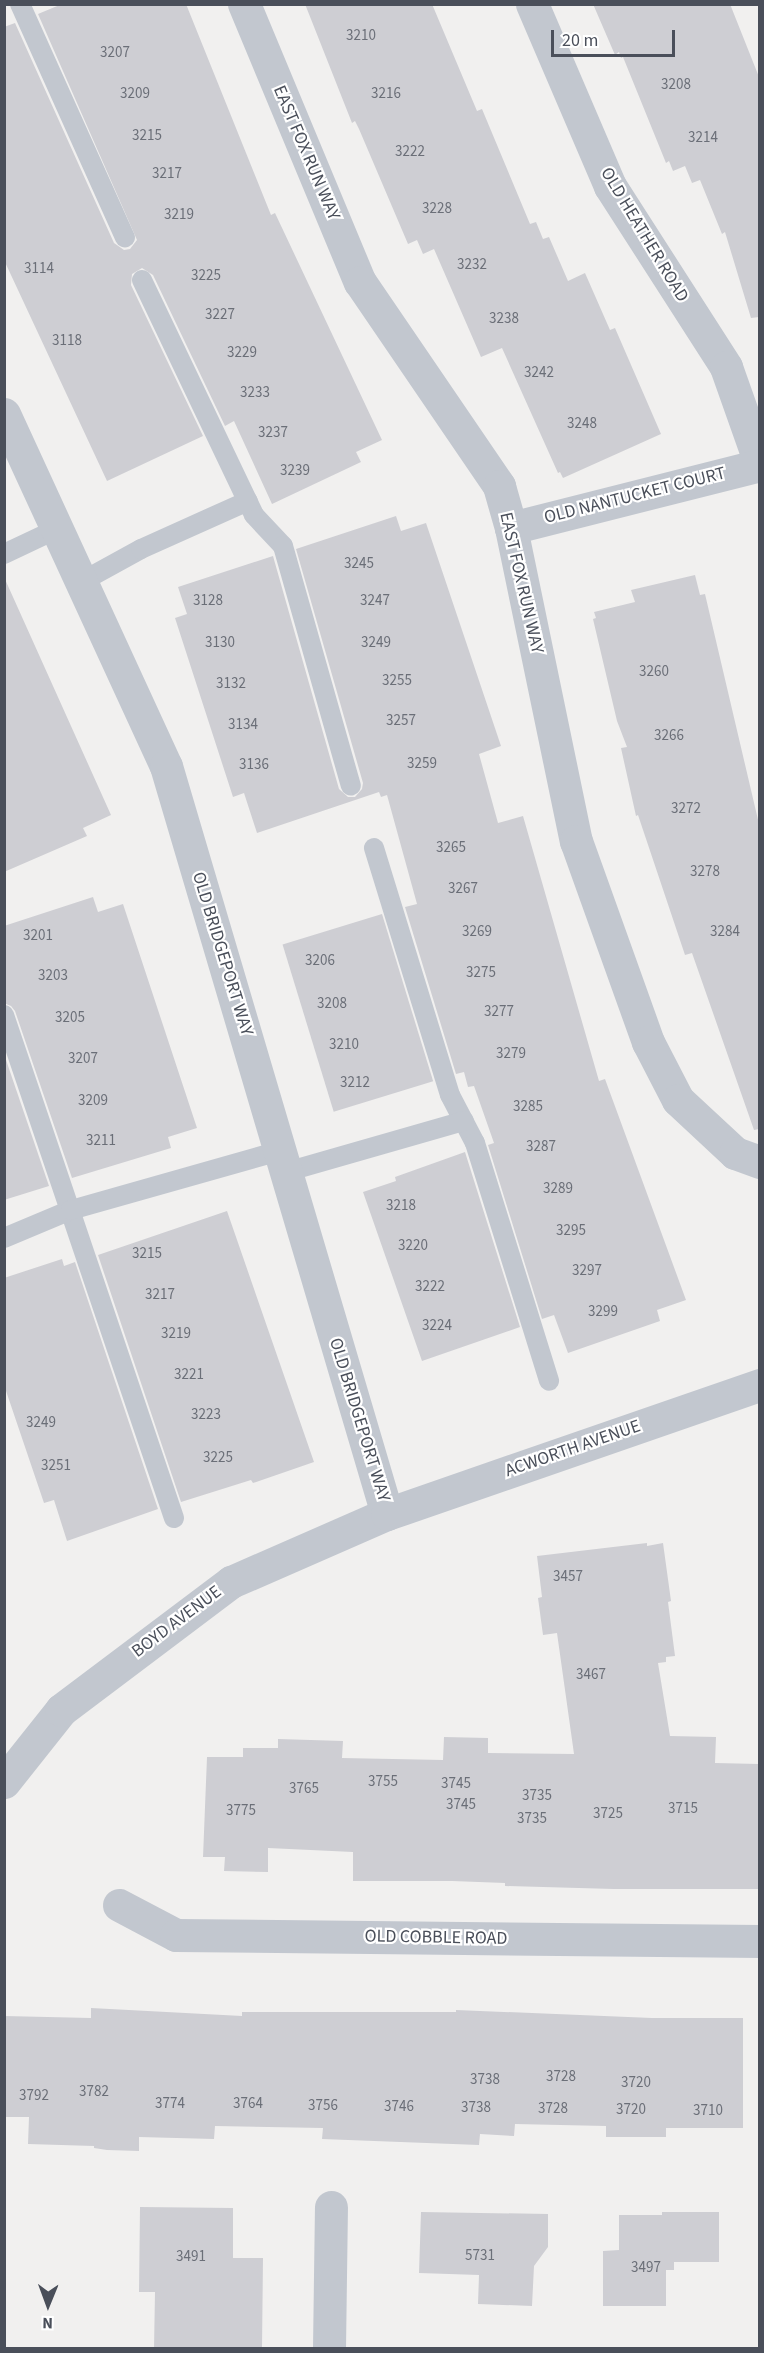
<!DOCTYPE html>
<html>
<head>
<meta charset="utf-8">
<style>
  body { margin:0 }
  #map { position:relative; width:764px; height:2353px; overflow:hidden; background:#f1f0ef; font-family:"Source Sans 3",sans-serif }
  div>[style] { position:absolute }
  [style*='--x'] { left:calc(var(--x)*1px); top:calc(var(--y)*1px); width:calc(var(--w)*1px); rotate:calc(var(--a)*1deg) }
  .building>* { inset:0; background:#ceced3; transform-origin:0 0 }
  .service>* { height:20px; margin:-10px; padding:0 10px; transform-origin:10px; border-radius:10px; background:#c2c7cf }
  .minor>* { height:33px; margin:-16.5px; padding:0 16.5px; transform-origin:16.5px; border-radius:16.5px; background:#c2c7cf }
  .tertiary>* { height:33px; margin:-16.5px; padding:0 16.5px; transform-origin:16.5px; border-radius:16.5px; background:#c2c7cf }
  span { translate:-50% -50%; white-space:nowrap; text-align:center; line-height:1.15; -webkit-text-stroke:4.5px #fff; paint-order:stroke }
  .number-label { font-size:15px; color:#6b6f78 }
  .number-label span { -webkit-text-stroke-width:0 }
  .street-label { font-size:18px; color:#4a4f5a }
  .frame { position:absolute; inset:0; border:6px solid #4a4f5a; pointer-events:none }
  .north { position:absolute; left:18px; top:2275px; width:60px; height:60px; -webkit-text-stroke:4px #fff; paint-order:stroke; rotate:181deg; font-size:16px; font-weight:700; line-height:24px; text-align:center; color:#4a4f5a }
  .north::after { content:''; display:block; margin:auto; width:21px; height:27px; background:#4a4f5a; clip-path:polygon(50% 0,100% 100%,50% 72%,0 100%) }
  .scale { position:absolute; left:551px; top:30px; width:124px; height:27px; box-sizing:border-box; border:3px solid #4a4f5a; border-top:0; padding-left:8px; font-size:18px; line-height:21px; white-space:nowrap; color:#4a4f5a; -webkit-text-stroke:4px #fff; paint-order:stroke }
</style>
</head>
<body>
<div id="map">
  <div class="building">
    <div style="clip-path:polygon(62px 4px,186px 4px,271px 215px,275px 213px,382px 440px,356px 452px,361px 462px,272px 504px,234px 421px,225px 426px,153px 275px,142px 268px,132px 274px,131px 285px,203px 436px,107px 481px,4px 260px,4px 27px,15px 23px,114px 243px,124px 250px,130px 249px,137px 240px,38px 14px)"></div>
    <div style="clip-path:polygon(305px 4px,432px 4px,477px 111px,482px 109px,530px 224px,536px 222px,543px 239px,549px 237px,568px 281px,585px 273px,610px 330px,615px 328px,661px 434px,563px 478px,560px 472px,558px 473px,502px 348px,481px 357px,434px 249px,423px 254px,417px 240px,408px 244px,359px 129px,355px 121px,352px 123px)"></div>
    <div style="clip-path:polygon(593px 4px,730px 4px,759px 77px,759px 317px,751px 318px,725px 232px,722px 234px,700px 180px,692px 183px,685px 166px,673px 171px,669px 161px,666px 163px,623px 57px,621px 58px,619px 52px,615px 55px)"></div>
    <div style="clip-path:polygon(396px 516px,401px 531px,426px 523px,501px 746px,479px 754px,498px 823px,523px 816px,599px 1081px,605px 1079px,686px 1300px,657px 1310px,660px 1321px,568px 1353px,554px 1315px,542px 1319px,488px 1145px,494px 1143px,474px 1086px,468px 1087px,464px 1072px,456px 1074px,405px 907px,417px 904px,387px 795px,381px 797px,379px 792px,257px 833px,244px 793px,233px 797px,175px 618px,187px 614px,178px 587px,273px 556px,339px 789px,348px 797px,355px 797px,362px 789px,363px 783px,296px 549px)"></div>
    <div style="clip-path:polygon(695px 575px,700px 595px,705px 594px,759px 824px,759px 1129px,754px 1130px,692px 953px,685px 955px,638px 815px,636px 816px,621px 748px,627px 747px,617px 721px,593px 619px,596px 618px,594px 612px,635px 602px,631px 590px)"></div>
    <div style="clip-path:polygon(4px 577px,111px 815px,83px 828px,87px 836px,4px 872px)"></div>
    <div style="clip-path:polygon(93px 897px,98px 912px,123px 904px,197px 1128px,168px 1137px,171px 1148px,72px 1178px,15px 1011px,11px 1006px,4px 1003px,4px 926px)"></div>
    <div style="left:382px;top:914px;width:175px;height:104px;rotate:73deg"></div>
    <div style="clip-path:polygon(4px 1054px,49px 1186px,4px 1200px)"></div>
    <div style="clip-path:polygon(465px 1152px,520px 1327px,422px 1361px,363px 1192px,396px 1181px,395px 1177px)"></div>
    <div style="clip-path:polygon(227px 1211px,314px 1462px,253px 1483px,251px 1480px,181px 1502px,98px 1255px)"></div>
    <div style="clip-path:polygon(62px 1259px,64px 1266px,75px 1262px,158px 1509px,67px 1541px,54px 1500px,44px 1503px,4px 1385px,4px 1278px)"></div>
    <div style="clip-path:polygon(647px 1543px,647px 1546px,663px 1543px,671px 1601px,668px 1602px,675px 1656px,666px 1657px,666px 1662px,658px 1663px,670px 1736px,716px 1737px,715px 1763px,759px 1764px,759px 1889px,614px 1889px,505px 1886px,505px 1883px,452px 1881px,353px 1881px,353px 1852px,268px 1848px,268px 1872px,224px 1871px,225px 1857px,203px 1857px,207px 1757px,243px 1757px,243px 1748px,278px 1748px,278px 1739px,343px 1741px,342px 1758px,443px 1760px,444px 1737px,488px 1738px,488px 1753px,574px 1754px,557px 1633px,543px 1635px,538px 1598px,542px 1597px,537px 1556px)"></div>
    <div style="clip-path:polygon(91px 2008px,242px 2016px,242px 2012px,456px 2012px,456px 2010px,652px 2018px,743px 2018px,743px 2128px,666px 2128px,666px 2137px,606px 2137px,606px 2126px,515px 2124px,514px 2136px,480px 2134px,479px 2145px,322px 2139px,323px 2128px,215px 2126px,214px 2139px,139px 2137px,139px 2151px,107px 2150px,94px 2148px,94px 2146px,28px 2144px,29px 2117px,4px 2117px,4px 2016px,91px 2018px)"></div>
    <div style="clip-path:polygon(140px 2207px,233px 2208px,233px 2258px,263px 2258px,262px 2349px,154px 2349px,155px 2292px,139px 2292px)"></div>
    <div style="clip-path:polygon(421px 2212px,548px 2214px,548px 2247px,534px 2266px,532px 2306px,478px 2304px,479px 2275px,419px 2273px)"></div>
    <div style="clip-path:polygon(662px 2212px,719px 2212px,719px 2262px,674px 2262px,674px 2270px,666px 2270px,666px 2306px,603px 2306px,603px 2251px,619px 2250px,619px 2215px,662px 2215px)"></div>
  </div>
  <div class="service">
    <div style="--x:20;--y:4;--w:256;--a:65.8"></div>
    <div style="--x:142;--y:280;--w:260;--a:64.5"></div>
    <div style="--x:254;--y:515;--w:42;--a:46.9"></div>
    <div style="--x:283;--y:546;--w:249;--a:74.2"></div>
    <div style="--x:4;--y:554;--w:59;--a:-25.3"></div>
    <div style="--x:81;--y:582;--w:68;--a:-28.8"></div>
    <div style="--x:141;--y:549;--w:117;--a:-24.2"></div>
    <div style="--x:374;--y:848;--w:258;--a:72.9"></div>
    <div style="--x:450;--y:1095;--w:54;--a:62.5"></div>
    <div style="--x:475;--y:1143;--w:249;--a:72.7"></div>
    <div style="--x:4;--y:1015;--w:531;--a:71.33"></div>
    <div style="--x:286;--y:1172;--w:185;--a:-16"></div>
    <div style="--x:4;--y:1238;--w:73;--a:-22.7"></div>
    <div style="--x:71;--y:1210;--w:217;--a:-15.8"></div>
  </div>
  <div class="minor">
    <div style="--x:244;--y:4;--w:301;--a:67.4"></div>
    <div style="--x:360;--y:282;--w:247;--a:55.7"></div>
    <div style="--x:499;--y:486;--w:44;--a:74.1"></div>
    <div style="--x:511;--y:528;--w:320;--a:78.3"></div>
    <div style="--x:576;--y:841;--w:214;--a:70.3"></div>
    <div style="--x:648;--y:1042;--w:65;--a:62.7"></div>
    <div style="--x:678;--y:1100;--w:78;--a:42.9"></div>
    <div style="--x:735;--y:1153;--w:27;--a:20"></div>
    <div style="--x:532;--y:4;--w:198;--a:66.8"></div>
    <div style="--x:610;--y:186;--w:215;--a:57.3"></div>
    <div style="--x:726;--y:367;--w:102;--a:70.5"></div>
    <div style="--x:4;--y:414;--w:387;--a:65.3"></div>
    <div style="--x:166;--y:766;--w:780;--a:73.54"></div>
    <div style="--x:511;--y:528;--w:257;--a:-14.2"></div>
    <div style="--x:119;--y:1905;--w:64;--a:27.8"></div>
    <div style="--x:176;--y:1935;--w:584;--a:0.59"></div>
    <div style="--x:329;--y:2348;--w:141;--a:-89.2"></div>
  </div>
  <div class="tertiary">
    <div style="--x:4;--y:1782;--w:92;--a:-51.6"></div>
    <div style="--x:61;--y:1710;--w:213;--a:-37"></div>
    <div style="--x:231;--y:1582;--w:170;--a:-23.6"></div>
    <div style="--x:387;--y:1514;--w:395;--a:-19.1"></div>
  </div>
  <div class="number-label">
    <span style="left:361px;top:36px">3210</span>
    <span style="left:115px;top:53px">3207</span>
    <span style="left:676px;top:85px">3208</span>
    <span style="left:135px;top:94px">3209</span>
    <span style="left:386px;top:94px">3216</span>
    <span style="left:147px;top:136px">3215</span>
    <span style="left:703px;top:138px">3214</span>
    <span style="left:410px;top:152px">3222</span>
    <span style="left:167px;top:174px">3217</span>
    <span style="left:437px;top:209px">3228</span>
    <span style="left:179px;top:215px">3219</span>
    <span style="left:472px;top:265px">3232</span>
    <span style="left:39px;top:269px">3114</span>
    <span style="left:206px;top:276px">3225</span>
    <span style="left:220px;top:315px">3227</span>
    <span style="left:504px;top:319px">3238</span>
    <span style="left:67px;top:341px">3118</span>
    <span style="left:242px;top:353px">3229</span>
    <span style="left:539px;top:373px">3242</span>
    <span style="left:255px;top:393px">3233</span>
    <span style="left:582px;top:424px">3248</span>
    <span style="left:273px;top:433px">3237</span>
    <span style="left:295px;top:471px">3239</span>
    <span style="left:359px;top:564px">3245</span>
    <span style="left:208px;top:601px">3128</span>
    <span style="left:375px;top:601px">3247</span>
    <span style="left:220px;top:643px">3130</span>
    <span style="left:376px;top:643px">3249</span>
    <span style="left:654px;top:672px">3260</span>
    <span style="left:397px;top:681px">3255</span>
    <span style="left:231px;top:684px">3132</span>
    <span style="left:401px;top:721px">3257</span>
    <span style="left:243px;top:725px">3134</span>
    <span style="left:669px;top:736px">3266</span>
    <span style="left:422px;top:764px">3259</span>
    <span style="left:254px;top:765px">3136</span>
    <span style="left:686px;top:809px">3272</span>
    <span style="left:451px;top:848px">3265</span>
    <span style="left:705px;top:872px">3278</span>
    <span style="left:463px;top:889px">3267</span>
    <span style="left:477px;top:932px">3269</span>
    <span style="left:725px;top:932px">3284</span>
    <span style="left:38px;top:936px">3201</span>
    <span style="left:320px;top:961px">3206</span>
    <span style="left:481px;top:973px">3275</span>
    <span style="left:53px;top:976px">3203</span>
    <span style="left:332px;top:1004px">3208</span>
    <span style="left:499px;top:1012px">3277</span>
    <span style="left:70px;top:1018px">3205</span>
    <span style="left:344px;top:1045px">3210</span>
    <span style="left:511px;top:1054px">3279</span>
    <span style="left:83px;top:1059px">3207</span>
    <span style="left:355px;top:1083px">3212</span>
    <span style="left:93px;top:1101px">3209</span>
    <span style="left:528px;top:1107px">3285</span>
    <span style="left:101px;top:1141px">3211</span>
    <span style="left:541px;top:1147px">3287</span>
    <span style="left:558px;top:1189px">3289</span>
    <span style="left:401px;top:1206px">3218</span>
    <span style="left:571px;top:1231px">3295</span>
    <span style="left:413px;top:1246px">3220</span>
    <span style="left:147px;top:1254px">3215</span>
    <span style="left:587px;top:1271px">3297</span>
    <span style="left:430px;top:1287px">3222</span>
    <span style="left:160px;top:1295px">3217</span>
    <span style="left:603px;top:1312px">3299</span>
    <span style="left:437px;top:1326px">3224</span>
    <span style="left:176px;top:1334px">3219</span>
    <span style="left:189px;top:1375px">3221</span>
    <span style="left:206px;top:1415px">3223</span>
    <span style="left:41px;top:1423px">3249</span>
    <span style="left:218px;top:1458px">3225</span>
    <span style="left:56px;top:1466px">3251</span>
    <span style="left:568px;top:1577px">3457</span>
    <span style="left:591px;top:1675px">3467</span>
    <span style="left:383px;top:1782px">3755</span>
    <span style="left:456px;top:1784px">3745</span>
    <span style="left:304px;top:1789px">3765</span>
    <span style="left:537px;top:1796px">3735</span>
    <span style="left:461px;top:1805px">3745</span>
    <span style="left:683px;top:1809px">3715</span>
    <span style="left:241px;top:1811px">3775</span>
    <span style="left:608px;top:1814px">3725</span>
    <span style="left:532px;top:1819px">3735</span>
    <span style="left:561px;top:2077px">3728</span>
    <span style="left:485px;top:2080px">3738</span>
    <span style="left:636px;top:2083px">3720</span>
    <span style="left:94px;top:2092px">3782</span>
    <span style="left:34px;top:2096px">3792</span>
    <span style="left:170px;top:2104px">3774</span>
    <span style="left:248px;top:2104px">3764</span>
    <span style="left:323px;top:2106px">3756</span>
    <span style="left:399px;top:2107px">3746</span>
    <span style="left:476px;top:2108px">3738</span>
    <span style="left:553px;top:2109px">3728</span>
    <span style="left:631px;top:2110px">3720</span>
    <span style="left:708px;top:2111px">3710</span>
    <span style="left:480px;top:2256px">5731</span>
    <span style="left:191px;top:2257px">3491</span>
    <span style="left:646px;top:2268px">3497</span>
  </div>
  <div class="street-label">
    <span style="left:306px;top:153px;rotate:67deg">EAST FOX RUN WAY</span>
    <span style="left:644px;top:235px;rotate:59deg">OLD HEATHER ROAD</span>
    <span style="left:635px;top:496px;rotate:-14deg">OLD NANTUCKET COURT</span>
    <span style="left:521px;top:583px;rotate:77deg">EAST FOX RUN WAY</span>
    <span style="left:222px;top:954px;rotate:73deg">OLD BRIDGEPORT WAY</span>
    <span style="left:359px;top:1420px;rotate:73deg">OLD BRIDGEPORT WAY</span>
    <span style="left:573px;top:1449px;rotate:-19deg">ACWORTH AVENUE</span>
    <span style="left:177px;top:1622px;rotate:-37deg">BOYD AVENUE</span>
    <span style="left:436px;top:1938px;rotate:1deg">OLD COBBLE ROAD</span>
  </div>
  <div class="frame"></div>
  <div class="north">N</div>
  <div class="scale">20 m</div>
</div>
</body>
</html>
